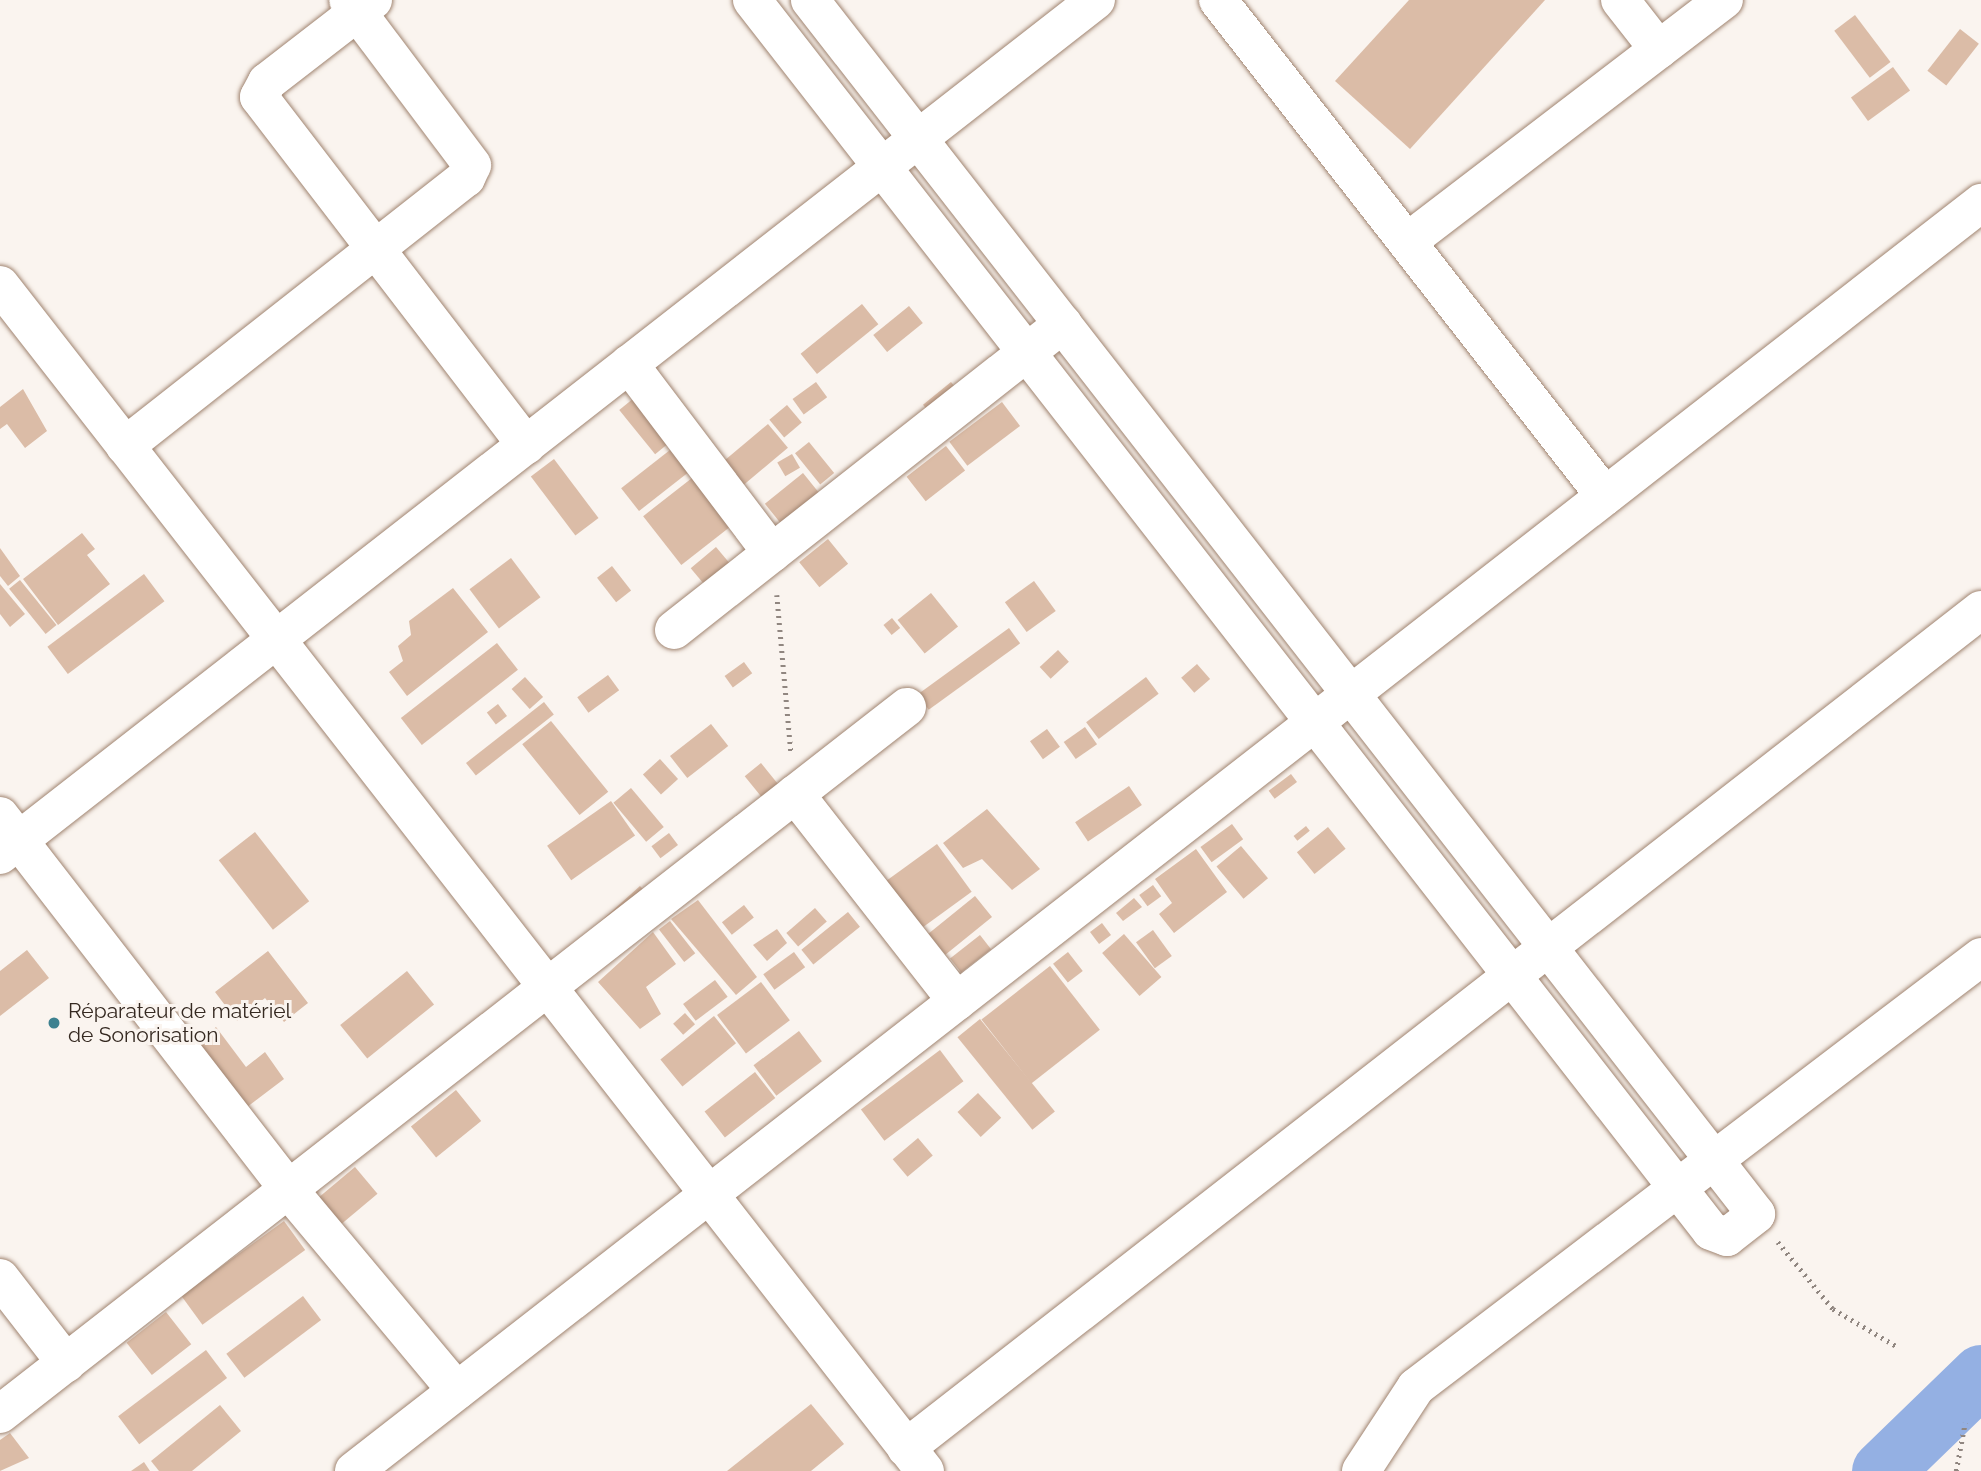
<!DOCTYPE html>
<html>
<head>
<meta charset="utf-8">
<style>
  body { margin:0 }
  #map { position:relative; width:1981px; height:1471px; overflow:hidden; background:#faf4ef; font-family:Raleway,sans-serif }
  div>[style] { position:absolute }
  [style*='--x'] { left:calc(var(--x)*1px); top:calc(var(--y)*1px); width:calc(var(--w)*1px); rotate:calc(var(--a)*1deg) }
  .river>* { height:61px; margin:-30.5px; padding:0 30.5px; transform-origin:30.5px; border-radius:30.5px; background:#94b0e3 }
  .building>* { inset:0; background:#dbbca7; transform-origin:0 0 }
  .path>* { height:4.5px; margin-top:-2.25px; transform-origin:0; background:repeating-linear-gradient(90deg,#908680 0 2px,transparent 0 7px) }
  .roads { filter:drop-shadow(0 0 2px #a08470) drop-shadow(0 0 2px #a08470) }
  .street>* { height:38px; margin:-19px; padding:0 19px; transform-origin:19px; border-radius:19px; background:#fff }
  .secondary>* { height:38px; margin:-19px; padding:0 19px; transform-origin:19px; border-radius:19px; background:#fff }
  .dots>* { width:19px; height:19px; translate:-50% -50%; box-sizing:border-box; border:4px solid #faf4ef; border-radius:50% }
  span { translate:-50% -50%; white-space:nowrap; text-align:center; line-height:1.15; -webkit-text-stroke:6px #faf4ef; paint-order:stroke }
  .poi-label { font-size:21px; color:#352921 }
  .left { translate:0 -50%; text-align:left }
</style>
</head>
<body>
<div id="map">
  <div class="river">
    <div style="--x:1882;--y:1471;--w:138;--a:-44.1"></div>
  </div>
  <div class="building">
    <div style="clip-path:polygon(1409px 0,1545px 0,1410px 149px,1335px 81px)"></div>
    <div style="left:1855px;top:15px;width:59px;height:26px;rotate:53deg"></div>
    <div style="left:1960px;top:29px;width:24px;height:53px;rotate:38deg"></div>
    <div style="left:1893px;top:67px;width:29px;height:52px;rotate:54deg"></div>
    <div style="left:862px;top:304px;width:26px;height:79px;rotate:51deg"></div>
    <div style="left:909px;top:306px;width:22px;height:46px;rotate:51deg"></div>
    <div style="left:816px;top:382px;width:19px;height:29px;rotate:54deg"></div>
    <div style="left:951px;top:382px;width:19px;height:36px;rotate:51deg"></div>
    <div style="clip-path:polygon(23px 389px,47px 431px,25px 448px,7px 424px,0 429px,0 407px)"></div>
    <div style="left:634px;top:398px;width:57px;height:19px;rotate:51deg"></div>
    <div style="left:1002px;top:402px;width:30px;height:66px;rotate:53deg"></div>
    <div style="left:787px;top:405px;width:23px;height:23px;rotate:50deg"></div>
    <div style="left:768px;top:424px;width:31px;height:63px;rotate:50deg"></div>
    <div style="left:809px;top:442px;width:40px;height:18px;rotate:51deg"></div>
    <div style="left:946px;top:446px;width:31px;height:50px;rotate:52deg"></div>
    <div style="left:670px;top:450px;width:29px;height:62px;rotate:52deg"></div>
    <div style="left:792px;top:454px;width:16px;height:17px;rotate:60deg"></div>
    <div style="left:554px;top:459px;width:74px;height:29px;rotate:53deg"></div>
    <div style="left:803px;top:473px;width:36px;height:49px;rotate:51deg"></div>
    <div style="left:692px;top:478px;width:62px;height:62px;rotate:52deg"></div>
    <div style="clip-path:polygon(82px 533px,95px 549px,87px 555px,110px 584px,58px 625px,23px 579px)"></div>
    <div style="left:828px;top:539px;width:32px;height:37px;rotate:51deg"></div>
    <div style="left:716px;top:547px;width:30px;height:33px;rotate:50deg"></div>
    <div style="clip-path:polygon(0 548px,20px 576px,8px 586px,0 576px)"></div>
    <div style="left:511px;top:558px;width:49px;height:52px;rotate:53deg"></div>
    <div style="left:612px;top:566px;width:31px;height:19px;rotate:52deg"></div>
    <div style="left:144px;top:574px;width:34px;height:121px;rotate:53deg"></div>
    <div style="left:20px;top:580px;width:58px;height:14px;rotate:51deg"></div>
    <div style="left:1034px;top:581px;width:37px;height:36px;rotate:54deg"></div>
    <div style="clip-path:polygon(0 584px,25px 614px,10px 627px,0 614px)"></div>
    <div style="clip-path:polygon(453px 588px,488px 632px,407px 696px,389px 672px,403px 661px,398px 646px,411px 635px,409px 621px)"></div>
    <div style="left:931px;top:593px;width:43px;height:43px;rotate:51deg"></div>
    <div style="left:892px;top:618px;width:13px;height:11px;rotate:51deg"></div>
    <div style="left:1009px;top:628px;width:19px;height:113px;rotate:54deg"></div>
    <div style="left:497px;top:643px;width:34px;height:122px;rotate:52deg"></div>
    <div style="left:1058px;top:650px;width:16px;height:25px;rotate:47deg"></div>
    <div style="left:744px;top:662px;width:14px;height:24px;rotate:54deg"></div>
    <div style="left:1197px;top:664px;width:20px;height:21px;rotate:49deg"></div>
    <div style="left:608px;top:675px;width:19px;height:38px;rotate:54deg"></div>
    <div style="left:525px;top:677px;width:27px;height:18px;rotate:48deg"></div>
    <div style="left:1146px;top:677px;width:21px;height:75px;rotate:53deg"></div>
    <div style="left:544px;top:702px;width:16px;height:99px;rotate:52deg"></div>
    <div style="left:498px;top:704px;width:15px;height:14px;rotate:53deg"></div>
    <div style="left:551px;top:721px;width:91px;height:37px;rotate:51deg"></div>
    <div style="left:711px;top:724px;width:28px;height:52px;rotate:52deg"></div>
    <div style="left:1085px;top:727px;width:21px;height:26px;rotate:55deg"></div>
    <div style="left:1047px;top:729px;width:22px;height:21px;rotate:54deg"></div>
    <div style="left:660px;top:759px;width:27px;height:23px;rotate:48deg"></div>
    <div style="left:761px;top:763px;width:36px;height:21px;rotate:51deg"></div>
    <div style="left:1291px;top:774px;width:10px;height:28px;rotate:53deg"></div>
    <div style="left:1129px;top:786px;width:23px;height:65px;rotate:56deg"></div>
    <div style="left:631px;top:788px;width:51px;height:23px;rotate:50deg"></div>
    <div style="left:611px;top:801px;width:42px;height:78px;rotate:55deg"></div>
    <div style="clip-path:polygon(987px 809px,1040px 869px,1012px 890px,982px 859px,963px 868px,943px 843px)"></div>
    <div style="left:1232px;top:824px;width:19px;height:39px;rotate:54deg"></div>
    <div style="left:1306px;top:826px;width:6px;height:16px;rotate:51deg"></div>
    <div style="left:1328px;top:827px;width:28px;height:40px;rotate:51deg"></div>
    <div style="left:255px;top:832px;width:88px;height:46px;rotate:52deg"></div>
    <div style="left:669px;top:833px;width:15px;height:22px;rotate:53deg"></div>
    <div style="left:937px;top:844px;width:59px;height:71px;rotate:54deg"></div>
    <div style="left:1241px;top:846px;width:42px;height:32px;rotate:50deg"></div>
    <div style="clip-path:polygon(1196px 849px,1227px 892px,1174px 933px,1159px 914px,1172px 903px,1155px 879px)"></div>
    <div style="left:1153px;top:885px;width:14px;height:17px;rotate:54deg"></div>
    <div style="left:640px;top:886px;width:15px;height:58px;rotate:48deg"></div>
    <div style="left:975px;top:896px;width:27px;height:60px;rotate:51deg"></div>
    <div style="clip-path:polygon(1134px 898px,1142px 907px,1123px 921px,1116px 913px)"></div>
    <div style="clip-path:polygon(698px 900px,757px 977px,736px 995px,671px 919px)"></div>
    <div style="left:744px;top:905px;width:16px;height:28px;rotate:52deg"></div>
    <div style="left:815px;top:908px;width:18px;height:38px;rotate:49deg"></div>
    <div style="left:848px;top:912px;width:19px;height:60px;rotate:51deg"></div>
    <div style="left:670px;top:921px;width:41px;height:14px;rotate:52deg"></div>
    <div style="left:1102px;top:923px;width:15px;height:15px;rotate:53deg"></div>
    <div style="clip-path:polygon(777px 929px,787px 943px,767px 961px,753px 945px)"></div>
    <div style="left:1153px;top:930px;width:32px;height:21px;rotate:54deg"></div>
    <div style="clip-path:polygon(653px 932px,676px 964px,646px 987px,661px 1014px,640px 1029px,598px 982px)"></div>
    <div style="left:1124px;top:934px;width:57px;height:29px;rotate:49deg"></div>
    <div style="left:980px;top:935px;width:18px;height:38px;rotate:52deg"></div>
    <div style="clip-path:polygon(27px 950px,49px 978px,0 1016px,0 971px)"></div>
    <div style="clip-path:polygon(268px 951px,308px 1003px,284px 1022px,265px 998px,237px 1021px,215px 992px)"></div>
    <div style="left:794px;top:952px;width:19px;height:38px;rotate:54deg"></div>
    <div style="left:1068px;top:952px;width:24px;height:19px;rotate:52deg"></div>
    <div style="left:1050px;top:966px;width:81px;height:87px;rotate:52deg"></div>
    <div style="left:407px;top:971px;width:43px;height:86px;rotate:51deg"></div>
    <div style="left:715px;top:980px;width:21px;height:40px;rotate:53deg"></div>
    <div style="left:761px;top:982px;width:48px;height:55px;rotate:53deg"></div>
    <div style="left:685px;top:1013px;width:15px;height:16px;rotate:48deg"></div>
    <div style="left:714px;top:1016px;width:35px;height:69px;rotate:51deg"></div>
    <div style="left:980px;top:1019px;width:119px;height:29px;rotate:51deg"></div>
    <div style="clip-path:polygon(216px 1027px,246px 1067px,265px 1052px,284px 1079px,239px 1113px,190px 1047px)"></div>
    <div style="left:799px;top:1031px;width:38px;height:57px;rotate:53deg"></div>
    <div style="left:940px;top:1050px;width:39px;height:99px;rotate:53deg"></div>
    <div style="left:755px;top:1072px;width:33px;height:64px;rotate:52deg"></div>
    <div style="left:456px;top:1090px;width:40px;height:58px;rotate:51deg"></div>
    <div style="left:978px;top:1093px;width:34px;height:28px;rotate:47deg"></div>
    <div style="left:918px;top:1138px;width:23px;height:33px;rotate:50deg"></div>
    <div style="left:355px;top:1167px;width:35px;height:58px;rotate:50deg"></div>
    <div style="left:284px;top:1221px;width:36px;height:127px;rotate:54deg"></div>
    <div style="left:303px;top:1296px;width:30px;height:96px;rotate:53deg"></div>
    <div style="left:166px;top:1312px;width:41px;height:50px;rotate:52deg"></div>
    <div style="left:206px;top:1350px;width:35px;height:110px;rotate:53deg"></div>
    <div style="clip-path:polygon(811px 1404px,844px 1444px,811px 1471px,727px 1471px)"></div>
    <div style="clip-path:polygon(220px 1405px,241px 1431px,192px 1471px,159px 1471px,151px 1461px)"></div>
    <div style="clip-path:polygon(10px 1433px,29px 1458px,0 1471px,0 1440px)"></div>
    <div style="clip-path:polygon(144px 1462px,150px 1471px,131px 1471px)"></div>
  </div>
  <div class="path">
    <div style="--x:777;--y:595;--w:157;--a:84.9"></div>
    <div style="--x:1778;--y:1242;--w:87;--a:50.6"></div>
    <div style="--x:1833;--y:1309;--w:75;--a:30.3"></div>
    <div style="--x:1956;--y:1471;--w:49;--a:-79.4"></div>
  </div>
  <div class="roads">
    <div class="street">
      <div style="--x:373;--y:0;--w:134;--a:142.3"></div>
      <div style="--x:267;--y:82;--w:17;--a:118"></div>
      <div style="--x:259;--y:97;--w:439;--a:52.5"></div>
      <div style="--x:1218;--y:0;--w:629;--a:52.04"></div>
      <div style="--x:1620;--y:0;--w:63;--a:52"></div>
      <div style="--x:1407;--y:242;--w:399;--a:-37.4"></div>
      <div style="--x:0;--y:285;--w:1504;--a:52.05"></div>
      <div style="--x:629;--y:364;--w:237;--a:52.9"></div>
      <div style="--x:125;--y:446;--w:434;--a:-38.2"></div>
      <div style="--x:466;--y:178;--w:14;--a:-65"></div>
      <div style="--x:472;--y:165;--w:206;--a:-126.9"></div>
      <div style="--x:674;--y:630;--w:495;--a:-38.2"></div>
      <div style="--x:795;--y:794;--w:263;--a:52"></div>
      <div style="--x:0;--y:816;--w:471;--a:52.3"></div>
      <div style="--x:288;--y:1189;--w:263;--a:50.1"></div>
      <div style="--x:0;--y:855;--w:1390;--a:-37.96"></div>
      <div style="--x:0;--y:1278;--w:108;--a:52.2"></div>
      <div style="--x:0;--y:1414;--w:1150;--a:-37.94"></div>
      <div style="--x:906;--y:1448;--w:1363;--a:-37.94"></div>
      <div style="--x:354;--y:1471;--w:2063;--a:-37.93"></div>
      <div style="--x:1361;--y:1471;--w:100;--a:-56.8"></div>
      <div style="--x:1416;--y:1387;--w:710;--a:-37.27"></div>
    </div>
    <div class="secondary">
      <div style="--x:752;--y:0;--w:1560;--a:52.08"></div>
      <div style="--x:1711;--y:1231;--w:17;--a:21"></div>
      <div style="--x:1727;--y:1237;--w:37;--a:-38"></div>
      <div style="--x:1756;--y:1214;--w:1539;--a:-127.93"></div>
    </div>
  </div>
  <div class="dots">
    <div style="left:54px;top:1023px;background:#3d8190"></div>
  </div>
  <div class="poi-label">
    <span class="left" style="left:68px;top:1023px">Réparateur de matériel<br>de Sonorisation</span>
  </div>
</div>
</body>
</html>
